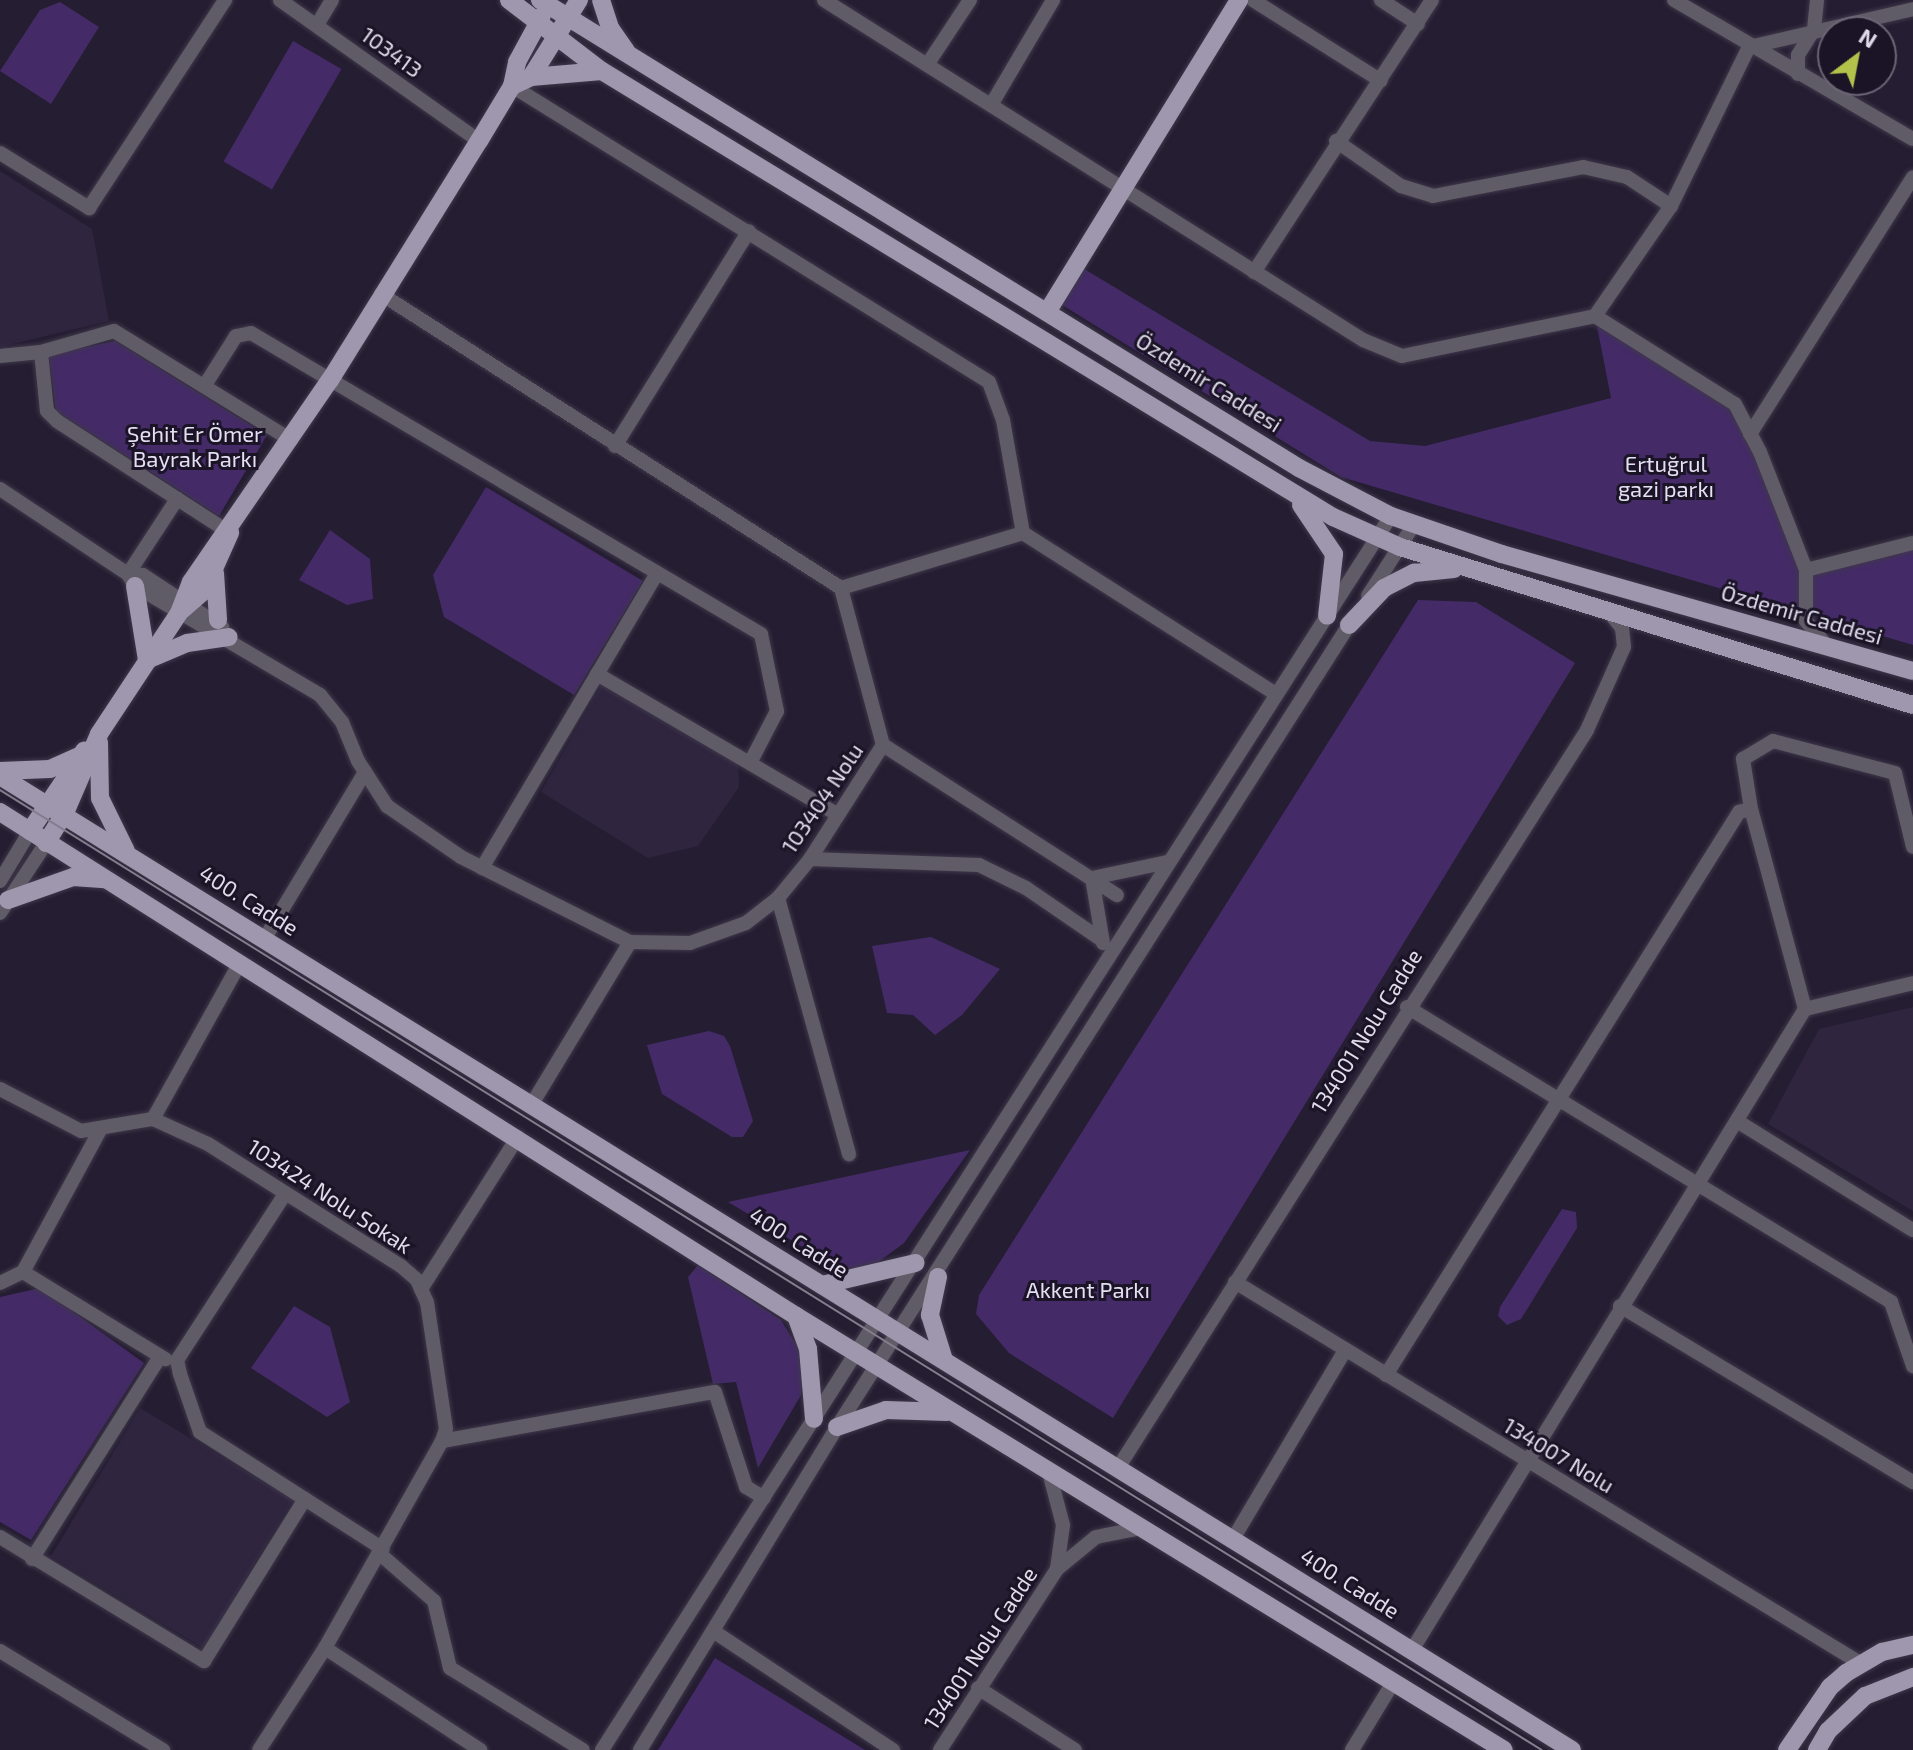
<!DOCTYPE html>
<html>
<head>
<meta charset="utf-8">
<style>
  body { margin:0 }
  #map { position:relative; width:1913px; height:1750px; overflow:hidden; background:#251d31; font-family:"Exo 2",sans-serif }
  div>[style] { position:absolute }
  [style*='--x'] { left:calc(var(--x)*1px); top:calc(var(--y)*1px); width:calc(var(--w)*1px); rotate:calc(var(--a)*1deg) }
  .built>* { inset:0; background:#2f253f; transform-origin:0 0 }
  .green>* { inset:0; background:#442b67; transform-origin:0 0 }
  .roads { filter:drop-shadow(0 0 2px #3f384b) drop-shadow(0 0 2px #3f384b) }
  .minor>* { height:14px; margin:-7px; padding:0 7px; transform-origin:7px; border-radius:7px; background:#605c67 }
  .major>* { height:18px; margin:-9px; padding:0 9px; transform-origin:9px; border-radius:9px; background:#9e97ad }
  .tram>* { height:2px; margin:-1px; padding:0 1px; transform-origin:1px; border-radius:1px; background:#837d8e }
  span { translate:-50% -50%; white-space:nowrap; text-align:center; line-height:1.15; -webkit-text-stroke:6px #1b1427; paint-order:stroke }
  .street-label { font-size:22px; color:#e0dcea }
  .park-label { font-size:22px; color:#e5dff3 }
  .north { position:absolute; left:1817px; top:16px; width:80px; height:80px; box-sizing:border-box; background:#1b1427; border:2px solid #6a6475; border-radius:50%; rotate:32deg; font-size:22px; font-weight:700; line-height:32px; text-align:center; color:#e0dcea }
  .north::after { content:''; display:block; margin:auto; width:28px; height:36px; background:#b3c24b; clip-path:polygon(50% 0,100% 100%,50% 72%,0 100%) }
</style>
</head>
<body>
<div id="map">
  <div class="built">
    <div style="clip-path:polygon(0 171px,92px 229px,109px 321px,0 347px)"></div>
    <div style="clip-path:polygon(604px 681px,738px 756px,739px 787px,698px 846px,648px 858px,541px 792px)"></div>
    <div style="clip-path:polygon(1913px 1007px,1913px 1211px,1768px 1124px,1819px 1029px)"></div>
    <div style="left:140px;top:1408px;width:178px;height:173px;rotate:31deg"></div>
  </div>
  <div class="green">
    <div style="clip-path:polygon(60px 2px,99px 27px,51px 104px,0 71px,40px 10px)"></div>
    <div style="left:293px;top:41px;width:56px;height:139px;rotate:30deg"></div>
    <div style="clip-path:polygon(1076px 264px,1370px 441px,1425px 446px,1611px 398px,1595px 316px,1735px 404px,1806px 570px,1913px 543px,1913px 645px,1341px 477px,1054px 300px)"></div>
    <div style="clip-path:polygon(115px 341px,267px 435px,219px 516px,56px 411px,49px 355px)"></div>
    <div style="clip-path:polygon(486px 487px,643px 581px,574px 695px,444px 617px,433px 575px)"></div>
    <div style="clip-path:polygon(330px 530px,370px 559px,373px 599px,347px 605px,299px 580px)"></div>
    <div style="clip-path:polygon(1418px 600px,1476px 602px,1575px 663px,1113px 1418px,1009px 1353px,976px 1314px,979px 1295px)"></div>
    <div style="clip-path:polygon(931px 937px,1000px 969px,962px 1015px,935px 1035px,913px 1015px,887px 1013px,872px 946px)"></div>
    <div style="clip-path:polygon(709px 1031px,724px 1036px,730px 1046px,753px 1121px,743px 1137px,732px 1137px,662px 1094px,647px 1045px)"></div>
    <div style="clip-path:polygon(970px 1150px,904px 1243px,877px 1263px,843px 1271px,728px 1202px)"></div>
    <div style="clip-path:polygon(1562px 1209px,1576px 1212px,1577px 1228px,1521px 1319px,1507px 1325px,1498px 1316px,1500px 1307px)"></div>
    <div style="clip-path:polygon(698px 1265px,781px 1320px,804px 1357px,801px 1395px,758px 1468px,736px 1382px,713px 1384px,688px 1277px)"></div>
    <div style="clip-path:polygon(40px 1288px,144px 1363px,31px 1540px,0 1522px,0 1297px)"></div>
    <div style="clip-path:polygon(294px 1306px,330px 1327px,350px 1402px,327px 1417px,251px 1368px)"></div>
    <div style="clip-path:polygon(715px 1658px,865px 1750px,658px 1750px)"></div>
  </div>
  <div class="roads">
    <div class="minor">
      <div style="--x:280;--y:0;--w:244;--a:35.3"></div>
      <div style="--x:824;--y:0;--w:637;--a:32.24"></div>
      <div style="--x:1363;--y:340;--w:42;--a:22.3"></div>
      <div style="--x:1402;--y:356;--w:197;--a:-11.7"></div>
      <div style="--x:1595;--y:316;--w:134;--a:-55.4"></div>
      <div style="--x:1671;--y:206;--w:177;--a:-63.9"></div>
      <div style="--x:1749;--y:47;--w:168;--a:-13"></div>
      <div style="--x:1253;--y:0;--w:151;--a:32.3"></div>
      <div style="--x:1381;--y:0;--w:44;--a:33"></div>
      <div style="--x:1674;--y:0;--w:276;--a:30.2"></div>
      <div style="--x:317;--y:25;--w:29;--a:-59"></div>
      <div style="--x:927;--y:65;--w:78;--a:-56.5"></div>
      <div style="--x:1798;--y:74;--w:19;--a:-90"></div>
      <div style="--x:1798;--y:55;--w:31;--a:-58"></div>
      <div style="--x:1814;--y:29;--w:29;--a:-84"></div>
      <div style="--x:512;--y:86;--w:561;--a:31.82"></div>
      <div style="--x:989;--y:382;--w:40;--a:69.8"></div>
      <div style="--x:1003;--y:420;--w:115;--a:80"></div>
      <div style="--x:1023;--y:533;--w:190;--a:163.2"></div>
      <div style="--x:991;--y:105;--w:122;--a:-59.4"></div>
      <div style="--x:1336;--y:141;--w:79;--a:34.7"></div>
      <div style="--x:1401;--y:186;--w:34;--a:17"></div>
      <div style="--x:1433;--y:196;--w:153;--a:-10.9"></div>
      <div style="--x:1583;--y:167;--w:45;--a:12.8"></div>
      <div style="--x:1627;--y:177;--w:53;--a:33.4"></div>
      <div style="--x:0;--y:153;--w:105;--a:31.7"></div>
      <div style="--x:89;--y:208;--w:249;--a:-56.8"></div>
      <div style="--x:1254;--y:272;--w:325;--a:-56.8"></div>
      <div style="--x:1595;--y:316;--w:165;--a:32.2"></div>
      <div style="--x:1735;--y:404;--w:54;--a:62.5"></div>
      <div style="--x:1760;--y:452;--w:127;--a:68.7"></div>
      <div style="--x:1806;--y:570;--w:51;--a:90"></div>
      <div style="--x:1806;--y:621;--w:30;--a:50"></div>
      <div style="--x:41;--y:352;--w:59;--a:84.2"></div>
      <div style="--x:47;--y:411;--w:14;--a:45"></div>
      <div style="--x:57;--y:421;--w:206;--a:32.9"></div>
      <div style="--x:0;--y:356;--w:41;--a:-5.6"></div>
      <div style="--x:41;--y:352;--w:76;--a:-16"></div>
      <div style="--x:114;--y:331;--w:208;--a:31.6"></div>
      <div style="--x:205;--y:385;--w:58;--a:-57.7"></div>
      <div style="--x:236;--y:336;--w:15;--a:-11"></div>
      <div style="--x:251;--y:333;--w:592;--a:30.55"></div>
      <div style="--x:761;--y:634;--w:79;--a:78.3"></div>
      <div style="--x:777;--y:711;--w:56;--a:117.5"></div>
      <div style="--x:1750;--y:434;--w:304;--a:-57.6"></div>
      <div style="--x:615;--y:446;--w:253;--a:-58.1"></div>
      <div style="--x:0;--y:489;--w:154;--a:33.6"></div>
      <div style="--x:128;--y:574;--w:14;--a:60"></div>
      <div style="--x:135;--y:586;--w:215;--a:30.5"></div>
      <div style="--x:320;--y:695;--w:35;--a:51"></div>
      <div style="--x:342;--y:722;--w:42;--a:67.7"></div>
      <div style="--x:358;--y:761;--w:54;--a:57.2"></div>
      <div style="--x:387;--y:806;--w:90;--a:34.6"></div>
      <div style="--x:461;--y:857;--w:189;--a:26.7"></div>
      <div style="--x:630;--y:942;--w:60;--a:1"></div>
      <div style="--x:690;--y:943;--w:59;--a:-19.7"></div>
      <div style="--x:746;--y:923;--w:41;--a:-38"></div>
      <div style="--x:778;--y:898;--w:50;--a:-50.6"></div>
      <div style="--x:810;--y:859;--w:135;--a:-57.4"></div>
      <div style="--x:883;--y:745;--w:163;--a:-105"></div>
      <div style="--x:841;--y:588;--w:546;--a:-147.42"></div>
      <div style="--x:1023;--y:533;--w:300;--a:32.5"></div>
      <div style="--x:1806;--y:570;--w:110;--a:-14.2"></div>
      <div style="--x:128;--y:574;--w:15;--a:4"></div>
      <div style="--x:143;--y:575;--w:95;--a:33.4"></div>
      <div style="--x:128;--y:574;--w:90;--a:-56.8"></div>
      <div style="--x:1368;--y:596;--w:83;--a:-57.3"></div>
      <div style="--x:597;--y:674;--w:279;--a:30.3"></div>
      <div style="--x:883;--y:745;--w:278;--a:32.7"></div>
      <div style="--x:810;--y:859;--w:169;--a:2"></div>
      <div style="--x:979;--y:865;--w:52;--a:26.1"></div>
      <div style="--x:1026;--y:888;--w:92;--a:34.4"></div>
      <div style="--x:482;--y:868;--w:343;--a:-59.3"></div>
      <div style="--x:0;--y:881;--w:58;--a:-59"></div>
      <div style="--x:778;--y:898;--w:266;--a:74.5"></div>
      <div style="--x:0;--y:913;--w:84;--a:-56.7"></div>
      <div style="--x:265;--y:938;--w:194;--a:-58.9"></div>
      <div style="--x:1103;--y:943;--w:66;--a:-99.6"></div>
      <div style="--x:1092;--y:878;--w:78;--a:-11.9"></div>
      <div style="--x:1407;--y:1007;--w:567;--a:31.36"></div>
      <div style="--x:1891;--y:1302;--w:68;--a:71"></div>
      <div style="--x:1805;--y:1009;--w:207;--a:-105.1"></div>
      <div style="--x:1751;--y:809;--w:51;--a:-99.1"></div>
      <div style="--x:1743;--y:759;--w:35;--a:-31"></div>
      <div style="--x:1773;--y:741;--w:126;--a:14.7"></div>
      <div style="--x:1895;--y:773;--w:76;--a:76.3"></div>
      <div style="--x:1805;--y:1009;--w:111;--a:-13.5"></div>
      <div style="--x:0;--y:1089;--w:91;--a:27.4"></div>
      <div style="--x:81;--y:1131;--w:73;--a:-9.5"></div>
      <div style="--x:153;--y:1119;--w:60;--a:24.4"></div>
      <div style="--x:208;--y:1144;--w:228;--a:32.3"></div>
      <div style="--x:401;--y:1266;--w:21;--a:41"></div>
      <div style="--x:417;--y:1280;--w:24;--a:66"></div>
      <div style="--x:427;--y:1302;--w:128;--a:81.5"></div>
      <div style="--x:446;--y:1429;--w:13;--a:108"></div>
      <div style="--x:442;--y:1441;--w:238;--a:119.5"></div>
      <div style="--x:325;--y:1648;--w:121;--a:122.9"></div>
      <div style="--x:532;--y:1104;--w:189;--a:-58.8"></div>
      <div style="--x:153;--y:1119;--w:179;--a:-60.9"></div>
      <div style="--x:1737;--y:1121;--w:207;--a:31.8"></div>
      <div style="--x:285;--y:1194;--w:198;--a:123"></div>
      <div style="--x:177;--y:1360;--w:14;--a:78"></div>
      <div style="--x:180;--y:1374;--w:61;--a:71"></div>
      <div style="--x:200;--y:1432;--w:217;--a:32.6"></div>
      <div style="--x:23;--y:1272;--w:167;--a:31.5"></div>
      <div style="--x:1235;--y:1282;--w:732;--a:31.37"></div>
      <div style="--x:0;--y:1283;--w:25;--a:-26"></div>
      <div style="--x:23;--y:1272;--w:162;--a:-61.5"></div>
      <div style="--x:421;--y:1289;--w:180;--a:-57.5"></div>
      <div style="--x:1620;--y:1306;--w:342;--a:31"></div>
      <div style="--x:1386;--y:1375;--w:665;--a:-57.91"></div>
      <div style="--x:1739;--y:812;--w:12;--a:-14"></div>
      <div style="--x:442;--y:1441;--w:277;--a:-10.2"></div>
      <div style="--x:715;--y:1392;--w:100;--a:71.9"></div>
      <div style="--x:746;--y:1487;--w:21;--a:31"></div>
      <div style="--x:1118;--y:1468;--w:874;--a:-57.56"></div>
      <div style="--x:1587;--y:730;--w:91;--a:-66"></div>
      <div style="--x:1624;--y:647;--w:19;--a:-96"></div>
      <div style="--x:1622;--y:628;--w:19;--a:-129"></div>
      <div style="--x:1049;--y:1472;--w:55;--a:75.2"></div>
      <div style="--x:1063;--y:1525;--w:44;--a:97.8"></div>
      <div style="--x:0;--y:1537;--w:239;--a:31.3"></div>
      <div style="--x:204;--y:1661;--w:191;--a:-58.1"></div>
      <div style="--x:1233;--y:1539;--w:220;--a:-59.3"></div>
      <div style="--x:380;--y:1554;--w:72;--a:41"></div>
      <div style="--x:434;--y:1601;--w:69;--a:76.6"></div>
      <div style="--x:450;--y:1668;--w:156;--a:31.7"></div>
      <div style="--x:32;--y:1559;--w:238;--a:-57.7"></div>
      <div style="--x:713;--y:1631;--w:216;--a:33.5"></div>
      <div style="--x:325;--y:1648;--w:186;--a:33.3"></div>
      <div style="--x:1412;--y:1650;--w:752;--a:-58.49"></div>
      <div style="--x:0;--y:1651;--w:191;--a:31.3"></div>
      <div style="--x:978;--y:1688;--w:115;--a:32.6"></div>
      <div style="--x:602;--y:1750;--w:1465;--a:-57.41"></div>
      <div style="--x:640;--y:1750;--w:378;--a:-58.6"></div>
      <div style="--x:837;--y:1427;--w:961;--a:-57.45"></div>
      <div style="--x:940;--y:1750;--w:216;--a:-57.1"></div>
      <div style="--x:1057;--y:1569;--w:50;--a:-39.4"></div>
      <div style="--x:1096;--y:1537;--w:47;--a:-11.1"></div>
      <div style="--x:1352;--y:1750;--w:81;--a:-58.7"></div>
    </div>
    <div class="major">
      <div style="--x:509;--y:0;--w:117;--a:37.4"></div>
      <div style="--x:602;--y:71;--w:856;--a:31.39"></div>
      <div style="--x:1333;--y:517;--w:73;--a:24.1"></div>
      <div style="--x:1400;--y:547;--w:537;--a:17.12"></div>
      <div style="--x:540;--y:0;--w:892;--a:31.66"></div>
      <div style="--x:1299;--y:468;--w:104;--a:27.6"></div>
      <div style="--x:1391;--y:516;--w:117;--a:18.9"></div>
      <div style="--x:1502;--y:554;--w:427;--a:15.9"></div>
      <div style="--x:601;--y:0;--w:29;--a:72"></div>
      <div style="--x:610;--y:28;--w:28;--a:55"></div>
      <div style="--x:531;--y:77;--w:71;--a:-4.8"></div>
      <div style="--x:512;--y:86;--w:21;--a:-25"></div>
      <div style="--x:531;--y:77;--w:91;--a:-58.1"></div>
      <div style="--x:1049;--y:309;--w:363;--a:-58.4"></div>
      <div style="--x:1301;--y:505;--w:59;--a:56"></div>
      <div style="--x:1334;--y:554;--w:62;--a:96.4"></div>
      <div style="--x:215;--y:573;--w:47;--a:86.3"></div>
      <div style="--x:135;--y:586;--w:75;--a:80.8"></div>
      <div style="--x:147;--y:660;--w:43;--a:-23"></div>
      <div style="--x:187;--y:643;--w:42;--a:-8.1"></div>
      <div style="--x:182;--y:610;--w:29;--a:-41"></div>
      <div style="--x:204;--y:591;--w:64;--a:-65.9"></div>
      <div style="--x:1349;--y:625;--w:51;--a:-46.6"></div>
      <div style="--x:1384;--y:588;--w:34;--a:-27"></div>
      <div style="--x:1414;--y:573;--w:40;--a:-5.7"></div>
      <div style="--x:99;--y:742;--w:56;--a:89"></div>
      <div style="--x:100;--y:798;--w:59;--a:63.9"></div>
      <div style="--x:0;--y:771;--w:50;--a:-2.3"></div>
      <div style="--x:50;--y:769;--w:30;--a:-24"></div>
      <div style="--x:0;--y:776;--w:1849;--a:31.78"></div>
      <div style="--x:0;--y:812;--w:942;--a:32.34"></div>
      <div style="--x:796;--y:1316;--w:830;--a:31.51"></div>
      <div style="--x:30;--y:831;--w:97;--a:-56"></div>
      <div style="--x:46;--y:843;--w:36;--a:-58"></div>
      <div style="--x:65;--y:813;--w:86;--a:-66.7"></div>
      <div style="--x:99;--y:734;--w:145;--a:-56.5"></div>
      <div style="--x:179;--y:613;--w:33;--a:-69"></div>
      <div style="--x:191;--y:582;--w:245;--a:-55.5"></div>
      <div style="--x:330;--y:380;--w:282;--a:-58.1"></div>
      <div style="--x:479;--y:141;--w:64;--a:-59"></div>
      <div style="--x:512;--y:86;--w:25;--a:-78"></div>
      <div style="--x:517;--y:62;--w:52;--a:-61.5"></div>
      <div style="--x:8;--y:900;--w:69;--a:-19.5"></div>
      <div style="--x:73;--y:877;--w:32;--a:4"></div>
      <div style="--x:938;--y:1277;--w:39;--a:102"></div>
      <div style="--x:930;--y:1315;--w:47;--a:72.7"></div>
      <div style="--x:822;--y:1285;--w:96;--a:-13.3"></div>
      <div style="--x:796;--y:1316;--w:35;--a:70"></div>
      <div style="--x:808;--y:1349;--w:70;--a:85.1"></div>
      <div style="--x:837;--y:1427;--w:52;--a:-19.1"></div>
      <div style="--x:886;--y:1410;--w:61;--a:1.9"></div>
      <div style="--x:1787;--y:1750;--w:76;--a:-55.7"></div>
      <div style="--x:1830;--y:1687;--w:21;--a:-41"></div>
      <div style="--x:1846;--y:1673;--w:42;--a:-30.3"></div>
      <div style="--x:1882;--y:1652;--w:32;--a:-13"></div>
      <div style="--x:1817;--y:1750;--w:22;--a:-60"></div>
      <div style="--x:1828;--y:1731;--w:51;--a:-43.4"></div>
      <div style="--x:1865;--y:1696;--w:52;--a:-21.6"></div>
    </div>
  </div>
  <div class="tram">
    <div style="--x:0;--y:790;--w:1816;--a:31.91"></div>
  </div>
  <div class="street-label">
    <span style="left:392px;top:52px;rotate:36deg">103413</span>
    <span style="left:1209px;top:382px;rotate:32deg">Özdemir Caddesi</span>
    <span style="left:1802px;top:614px;rotate:16deg">Özdemir Caddesi</span>
    <span style="left:822px;top:798px;rotate:-56deg">103404 Nolu</span>
    <span style="left:249px;top:900px;rotate:32deg">400. Cadde</span>
    <span style="left:1366px;top:1031px;rotate:-58deg">134001 Nolu Cadde</span>
    <span style="left:330px;top:1196px;rotate:33deg">103424 Nolu Sokak</span>
    <span style="left:799px;top:1242px;rotate:32deg">400. Cadde</span>
    <span style="left:1559px;top:1455px;rotate:31deg">134007 Nolu</span>
    <span style="left:1350px;top:1583px;rotate:32deg">400. Cadde</span>
    <span style="left:980px;top:1648px;rotate:-57deg">134001 Nolu Cadde</span>
  </div>
  <div class="park-label">
    <span style="left:195px;top:446px">Şehit Er Ömer<br>Bayrak Parkı</span>
    <span style="left:1666px;top:476px">Ertuğrul<br>gazi parkı</span>
    <span style="left:1088px;top:1290px">Akkent Parkı</span>
  </div>
  <div class="north">N</div>
</div>
</body>
</html>
